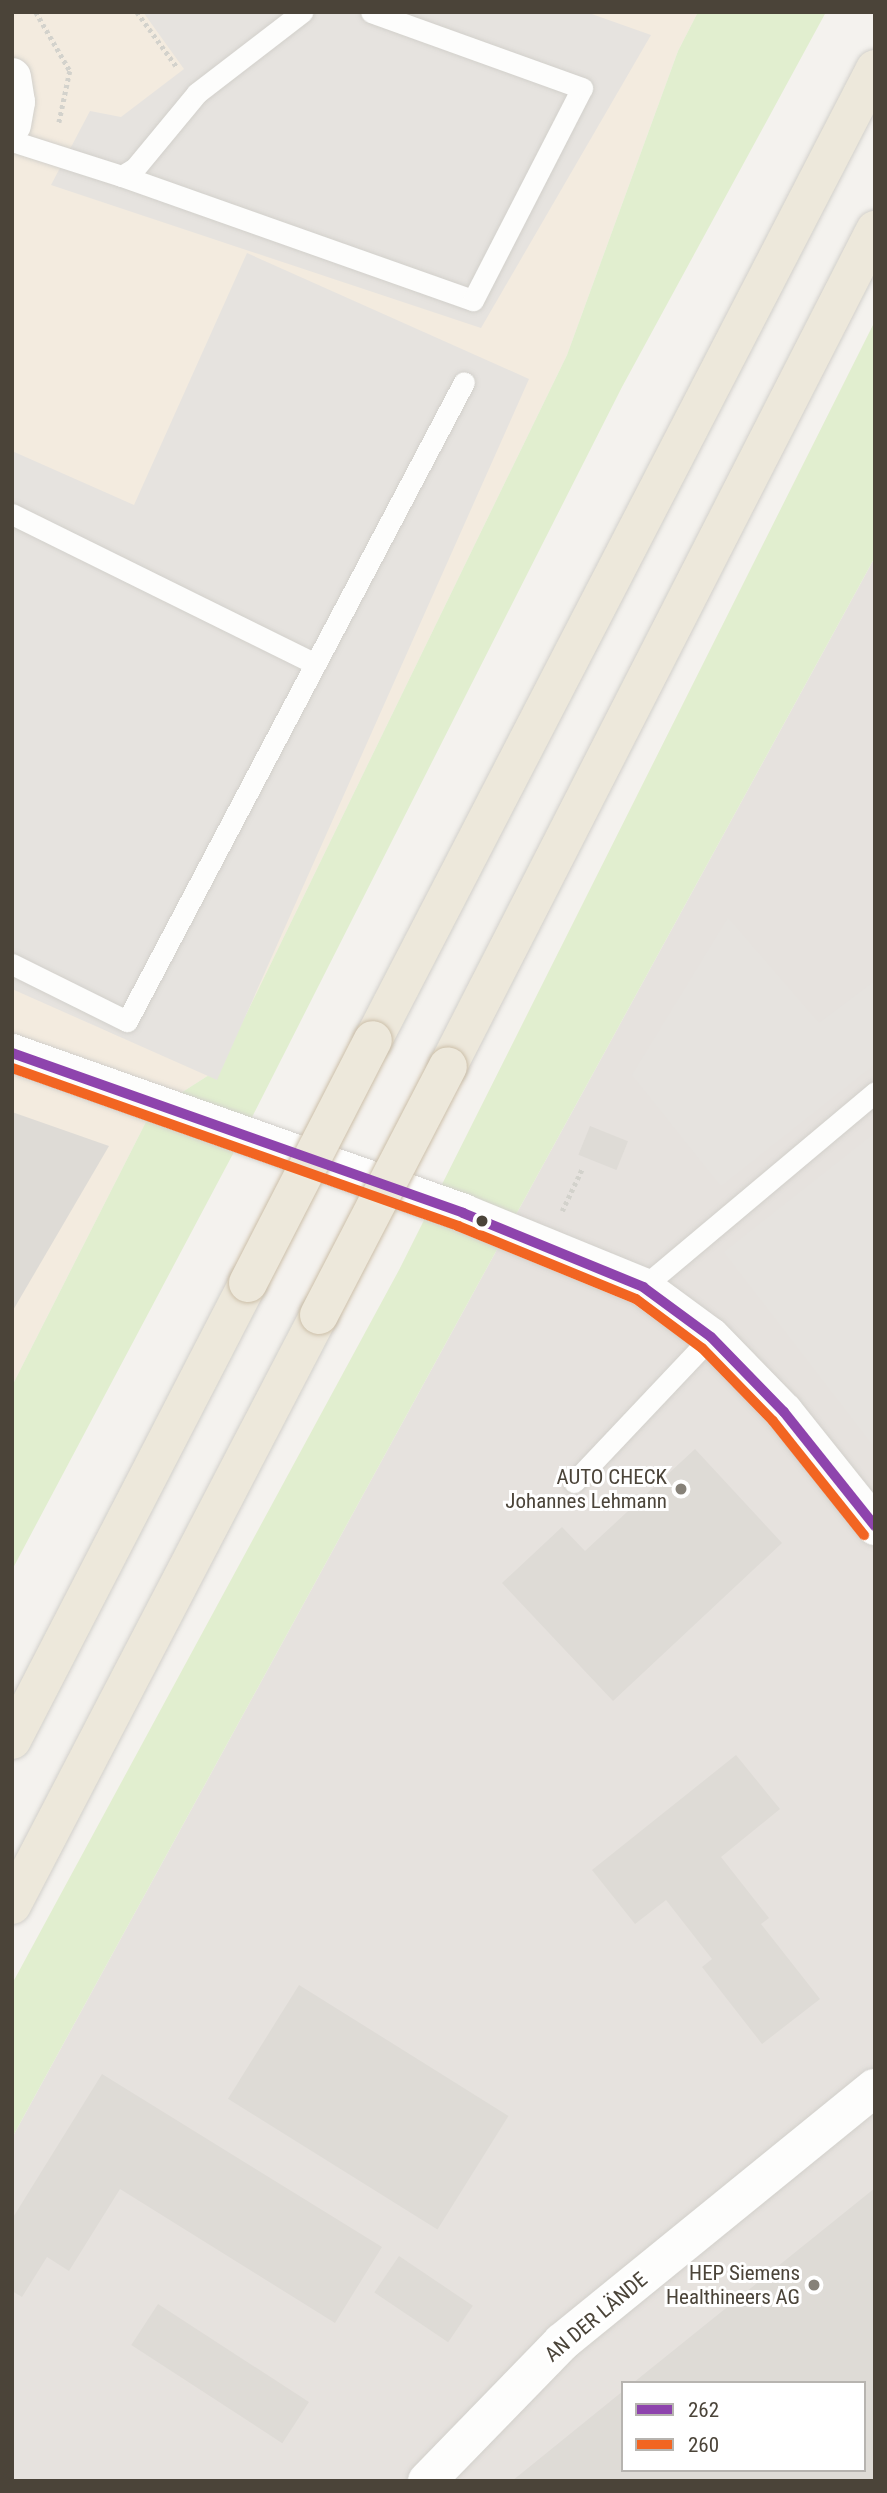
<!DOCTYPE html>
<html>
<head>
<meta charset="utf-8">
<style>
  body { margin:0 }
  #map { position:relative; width:887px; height:2493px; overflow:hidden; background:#f4f2ee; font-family:"Roboto Condensed",sans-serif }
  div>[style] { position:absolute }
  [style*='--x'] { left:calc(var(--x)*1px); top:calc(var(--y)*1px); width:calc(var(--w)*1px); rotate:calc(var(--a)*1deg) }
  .commercial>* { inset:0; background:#f3ebdf }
  .industrial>* { inset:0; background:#e6e2de }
  .green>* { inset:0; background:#e1eecf }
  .parking>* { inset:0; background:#e6e3df }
  .building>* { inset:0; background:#dedbd6; transform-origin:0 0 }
  .path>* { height:4.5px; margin-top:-2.25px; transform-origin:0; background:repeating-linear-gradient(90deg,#d3d2cc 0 3.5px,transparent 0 7px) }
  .roads { filter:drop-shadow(0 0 2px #d2d0cb) drop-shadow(0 0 2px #d2d0cb) }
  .service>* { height:21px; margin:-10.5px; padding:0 10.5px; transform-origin:10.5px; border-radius:10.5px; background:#fdfdfc }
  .minor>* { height:38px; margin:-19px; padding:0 19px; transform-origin:19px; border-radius:19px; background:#fdfdfc }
  .motorway>* { height:38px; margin:-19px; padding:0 19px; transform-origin:19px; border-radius:19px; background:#ede8db }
  .bridges { filter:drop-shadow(0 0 2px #ccbfa9) drop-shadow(0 0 2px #ccbfa9) }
  .motorway-bridge>* { height:38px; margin:-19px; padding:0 19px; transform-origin:19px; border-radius:19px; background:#ede8db }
  .bus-1>* { height:10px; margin:-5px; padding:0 5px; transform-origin:5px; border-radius:5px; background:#8e44ad }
  .bus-2>* { height:10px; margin:-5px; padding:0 5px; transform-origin:5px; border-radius:5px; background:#f26522 }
  .dots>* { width:19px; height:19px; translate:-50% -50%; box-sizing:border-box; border:4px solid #fff; border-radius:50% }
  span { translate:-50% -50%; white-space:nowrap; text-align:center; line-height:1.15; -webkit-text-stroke:6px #fff; paint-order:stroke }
  .poi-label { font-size:21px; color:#4b4439 }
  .right { translate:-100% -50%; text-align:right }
  .street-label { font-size:21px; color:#4b4439 }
  .frame { position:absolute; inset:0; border:14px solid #4b4439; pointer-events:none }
  .legend { position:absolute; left:621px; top:2381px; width:245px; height:91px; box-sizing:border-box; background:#fff; border:2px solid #b7b4b0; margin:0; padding:9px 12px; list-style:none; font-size:21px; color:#4b4439 }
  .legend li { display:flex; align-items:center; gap:14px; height:35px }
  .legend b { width:35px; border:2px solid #b7b4b0 }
</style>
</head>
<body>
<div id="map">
  <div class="commercial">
    <div style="clip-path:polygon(12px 12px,698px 12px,678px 51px,567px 355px,220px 1068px,151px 1112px,12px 1386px)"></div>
  </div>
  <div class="industrial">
    <div style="clip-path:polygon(evenodd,875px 557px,875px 2481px,12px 2481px,12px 2138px,875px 557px,623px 2383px,864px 2383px,864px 2470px,623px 2470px,623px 2383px)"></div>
  </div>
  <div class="green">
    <div style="clip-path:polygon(698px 12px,826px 12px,622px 387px,243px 1135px,12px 1570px,12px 1386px,151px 1112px,220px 1068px,567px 355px,678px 51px)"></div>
    <div style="clip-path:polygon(875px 321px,875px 557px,12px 2138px,12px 1984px,399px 1270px)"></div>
  </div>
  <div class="parking">
    <div style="clip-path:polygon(143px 12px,586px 12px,651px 35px,481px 328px,51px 185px,90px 111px,121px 117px,184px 69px)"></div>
    <div style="clip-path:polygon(247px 253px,529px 379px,217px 1080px,12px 989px,12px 451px,134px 505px)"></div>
    <div style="clip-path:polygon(728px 918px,819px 1023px,875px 981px,875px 1064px,721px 1186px,632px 1075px)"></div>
    <div style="clip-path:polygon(875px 1133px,875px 1448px,724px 1252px)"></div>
  </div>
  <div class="building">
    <div style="clip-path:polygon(12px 1112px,109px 1146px,12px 1312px)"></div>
    <div style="left:590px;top:1126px;width:41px;height:31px;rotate:22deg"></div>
    <div style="clip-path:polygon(695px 1449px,782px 1543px,613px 1701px,502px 1583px,562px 1527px,585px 1551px)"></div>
    <div style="clip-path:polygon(736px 1755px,780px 1809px,721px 1857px,769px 1918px,761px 1924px,820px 1999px,762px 2044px,702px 1967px,712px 1959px,666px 1900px,635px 1924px,592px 1870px)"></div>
    <div style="left:299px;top:1985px;width:247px;height:134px;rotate:32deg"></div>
    <div style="clip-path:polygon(102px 2074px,382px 2247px,335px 2323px,120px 2189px,69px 2271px,47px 2257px,22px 2297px,12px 2291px,12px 2219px)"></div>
    <div style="clip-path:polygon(875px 2188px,875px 2481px,512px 2481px,623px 2391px,623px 2470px,864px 2470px,864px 2383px,633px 2383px)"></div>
    <div style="left:399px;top:2256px;width:89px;height:44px;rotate:34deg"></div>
    <div style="left:158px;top:2304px;width:180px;height:49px;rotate:33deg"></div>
  </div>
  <div class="path">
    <div style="--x:36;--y:12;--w:68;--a:60"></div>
    <div style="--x:70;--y:71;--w:53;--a:101.9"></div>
    <div style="--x:137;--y:12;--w:68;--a:54"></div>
    <div style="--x:562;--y:1211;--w:47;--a:-64.5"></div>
  </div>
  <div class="roads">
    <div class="service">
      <div style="--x:12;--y:141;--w:115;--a:17.7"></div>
      <div style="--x:122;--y:176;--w:15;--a:-32"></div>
      <div style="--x:135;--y:168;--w:97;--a:-50.4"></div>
      <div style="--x:197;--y:93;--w:133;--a:-37.6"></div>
      <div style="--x:122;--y:176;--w:372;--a:19.5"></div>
      <div style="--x:473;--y:300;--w:238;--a:-62.8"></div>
      <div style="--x:582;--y:88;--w:224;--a:-160.2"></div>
      <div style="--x:12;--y:514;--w:338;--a:26.3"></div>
      <div style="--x:12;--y:964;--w:128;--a:26.4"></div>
      <div style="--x:127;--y:1021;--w:722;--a:-62.19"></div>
      <div style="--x:643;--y:1287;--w:303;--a:-40"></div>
      <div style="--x:574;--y:1482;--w:199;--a:-46.6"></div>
    </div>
    <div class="minor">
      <div style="--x:12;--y:77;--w:25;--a:81"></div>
      <div style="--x:16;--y:102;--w:23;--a:100"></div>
      <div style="--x:12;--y:1053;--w:479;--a:19.5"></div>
      <div style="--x:463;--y:1213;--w:195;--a:22.3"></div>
      <div style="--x:643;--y:1287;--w:84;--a:36.3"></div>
      <div style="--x:711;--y:1337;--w:105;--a:45.8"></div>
      <div style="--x:784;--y:1412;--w:146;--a:51.4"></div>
      <div style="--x:427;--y:2481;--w:194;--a:-45.8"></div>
      <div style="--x:562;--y:2342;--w:403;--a:-39.1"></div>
    </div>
    <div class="motorway">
      <div style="--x:373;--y:1040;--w:1093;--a:-62.66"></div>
      <div style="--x:448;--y:1066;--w:939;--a:-62.94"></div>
      <div style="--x:12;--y:1740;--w:514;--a:-62.69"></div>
      <div style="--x:12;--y:1905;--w:665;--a:-62.51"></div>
    </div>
  </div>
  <div class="bridges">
    <div class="motorway-bridge">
      <div style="--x:248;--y:1283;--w:273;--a:-62.8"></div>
      <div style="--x:319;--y:1315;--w:280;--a:-62.6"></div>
    </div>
  </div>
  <div class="bus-1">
    <div style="--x:12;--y:1053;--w:479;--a:19.5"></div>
    <div style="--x:463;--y:1213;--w:195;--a:22.3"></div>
    <div style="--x:643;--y:1287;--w:84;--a:36.3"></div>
    <div style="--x:711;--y:1337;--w:105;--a:45.8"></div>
    <div style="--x:784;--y:1412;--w:146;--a:51.4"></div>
  </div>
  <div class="bus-2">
    <div style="--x:12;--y:1068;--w:473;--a:19.5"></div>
    <div style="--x:458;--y:1226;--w:192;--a:22.3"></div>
    <div style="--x:636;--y:1299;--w:82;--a:36.6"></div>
    <div style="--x:702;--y:1348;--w:102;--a:45.8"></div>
    <div style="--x:773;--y:1421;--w:146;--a:51.4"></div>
  </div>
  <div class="dots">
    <div style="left:482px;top:1221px;background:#4b4439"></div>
    <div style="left:681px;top:1489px;background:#868178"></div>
    <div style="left:814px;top:2285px;background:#868178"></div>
  </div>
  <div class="poi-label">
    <span class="right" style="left:667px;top:1489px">AUTO CHECK<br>Johannes Lehmann</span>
    <span class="right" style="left:800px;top:2285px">HEP Siemens<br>Healthineers AG</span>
  </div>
  <div class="street-label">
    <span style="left:596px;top:2317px;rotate:-40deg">AN DER LÄNDE</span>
  </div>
  <div class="frame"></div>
  <ul class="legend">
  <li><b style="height:9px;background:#8e44ad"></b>262</li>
  <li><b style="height:9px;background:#f26522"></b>260</li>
  </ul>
</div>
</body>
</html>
